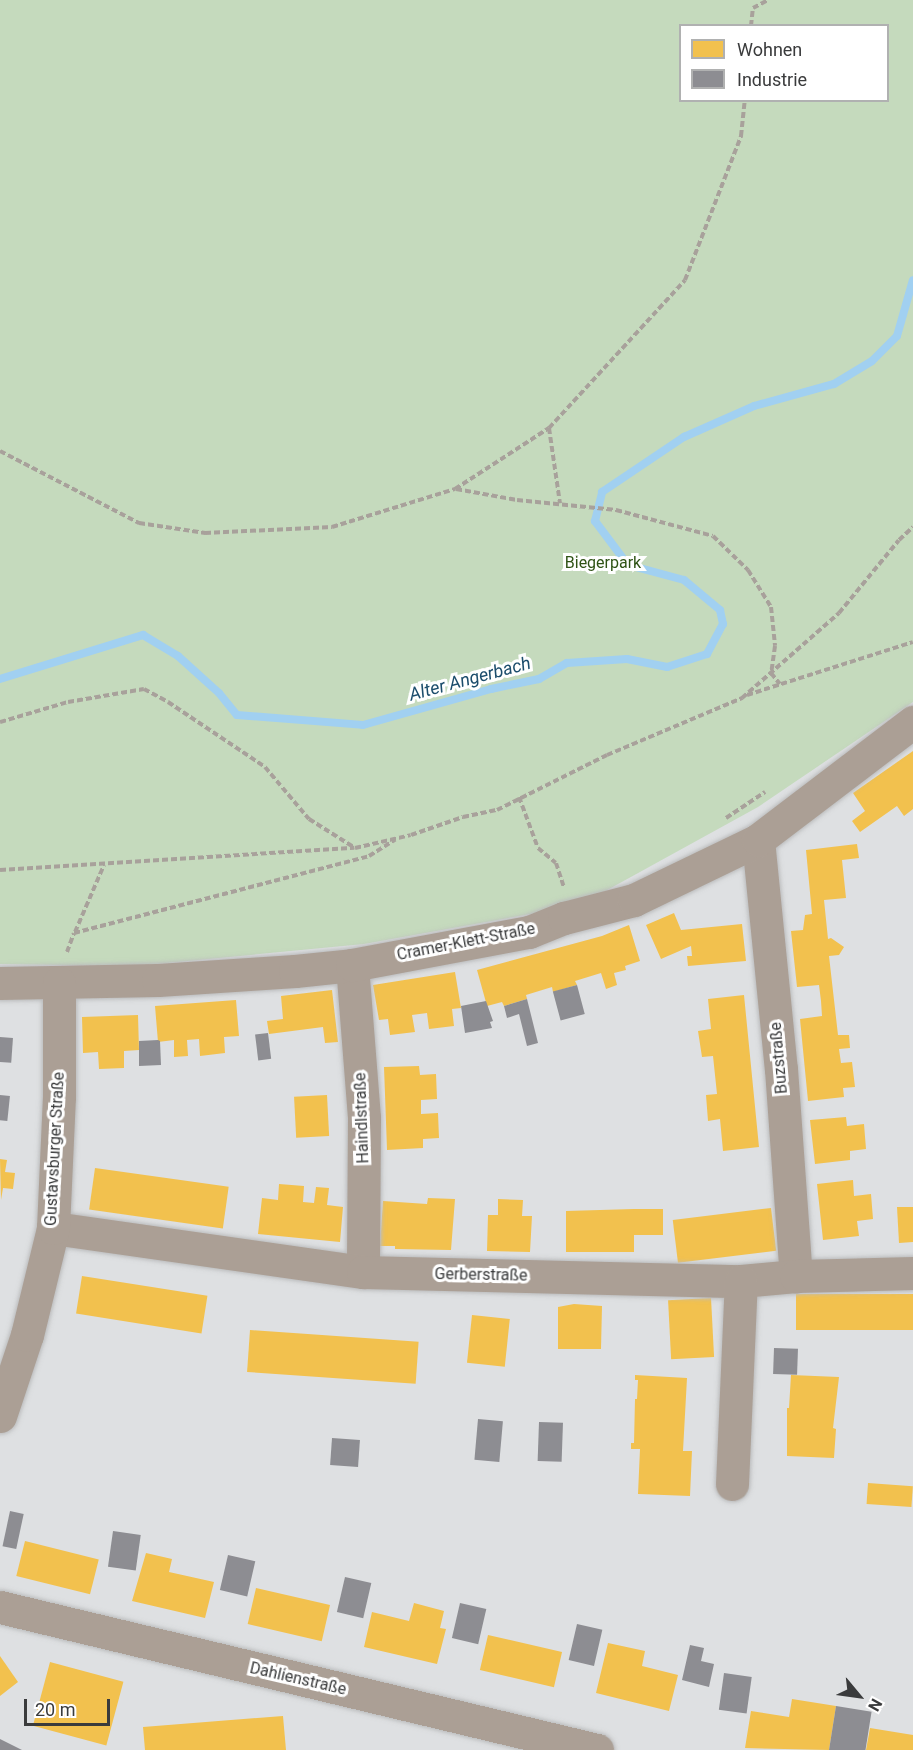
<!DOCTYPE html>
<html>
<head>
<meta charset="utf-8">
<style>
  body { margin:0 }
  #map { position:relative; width:913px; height:1750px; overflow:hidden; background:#dee0e2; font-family:Roboto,sans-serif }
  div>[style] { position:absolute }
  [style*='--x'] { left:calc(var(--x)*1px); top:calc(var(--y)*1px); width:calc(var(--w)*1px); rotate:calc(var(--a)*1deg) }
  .green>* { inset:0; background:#c5dabd }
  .homes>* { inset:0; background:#f2c14e; transform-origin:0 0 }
  .industry>* { inset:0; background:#8d8d92; transform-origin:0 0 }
  .stream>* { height:8px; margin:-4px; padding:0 4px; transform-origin:4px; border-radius:4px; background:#a1d0f1 }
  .path>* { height:4px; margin-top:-2px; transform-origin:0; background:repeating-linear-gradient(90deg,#a8a19b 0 6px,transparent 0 9px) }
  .roads { filter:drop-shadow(0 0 2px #bbbcbd) drop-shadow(0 0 2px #bbbcbd) }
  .minor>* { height:33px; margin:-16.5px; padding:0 16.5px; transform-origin:16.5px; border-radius:16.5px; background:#ab9f95 }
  span { translate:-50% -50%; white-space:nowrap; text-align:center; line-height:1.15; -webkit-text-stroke:6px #fff; paint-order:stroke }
  .park-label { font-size:16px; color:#2f5315 }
  .street-label { font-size:16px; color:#3a3b3c }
  .water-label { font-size:18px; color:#1c4d6c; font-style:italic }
  .legend { position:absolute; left:679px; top:24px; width:210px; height:78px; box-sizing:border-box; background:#fff; border:2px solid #b0b1b1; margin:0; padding:8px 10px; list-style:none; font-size:18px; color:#3a3b3c }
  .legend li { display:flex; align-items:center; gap:12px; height:30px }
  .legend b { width:30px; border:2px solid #b0b1b1 }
  .north { position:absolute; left:829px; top:1666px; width:60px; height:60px; -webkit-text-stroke:4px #fff; paint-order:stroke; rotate:119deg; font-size:16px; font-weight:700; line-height:24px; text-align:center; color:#3a3b3c }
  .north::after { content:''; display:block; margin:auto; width:21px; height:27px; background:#3a3b3c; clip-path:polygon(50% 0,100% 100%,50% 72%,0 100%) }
  .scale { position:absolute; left:24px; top:1699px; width:86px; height:27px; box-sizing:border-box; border:3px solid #3a3b3c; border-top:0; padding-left:8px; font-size:18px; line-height:21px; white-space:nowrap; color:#3a3b3c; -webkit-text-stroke:4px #fff; paint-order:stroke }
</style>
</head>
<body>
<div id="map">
  <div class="green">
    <div style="clip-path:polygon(evenodd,0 0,913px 0,913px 702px,758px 807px,580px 905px,364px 944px,135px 966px,0 964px,0 0,680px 26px,888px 26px,888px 100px,680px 100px,680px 26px)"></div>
  </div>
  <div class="homes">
    <div style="clip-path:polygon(913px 751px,913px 809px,904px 816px,897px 806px,860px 832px,852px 821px,865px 811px,853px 793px)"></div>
    <div style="clip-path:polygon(857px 844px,859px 858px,842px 860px,846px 898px,824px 900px,828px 939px,831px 938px,844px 947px,839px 955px,829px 956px,838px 1035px,849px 1035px,850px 1048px,839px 1049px,841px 1063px,852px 1062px,855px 1087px,843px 1088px,844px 1097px,808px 1101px,800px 1019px,822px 1016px,821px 1001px,819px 985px,797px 987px,791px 931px,803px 930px,805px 915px,812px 914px,806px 850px)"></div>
    <div style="clip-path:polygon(674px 913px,681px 930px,742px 924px,746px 961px,688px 966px,687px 956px,692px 956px,691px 946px,661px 959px,646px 925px)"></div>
    <div style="clip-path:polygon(629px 925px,640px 961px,625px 966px,626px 970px,614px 973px,617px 985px,606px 989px,601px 973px,575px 981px,577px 985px,553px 992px,552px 987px,526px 995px,527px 999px,504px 1006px,502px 1002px,487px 1006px,477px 970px,602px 936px)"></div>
    <div style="clip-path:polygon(455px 972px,461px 1008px,452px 1009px,454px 1026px,429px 1029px,427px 1013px,412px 1015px,415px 1032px,390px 1035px,388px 1019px,379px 1020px,373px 985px)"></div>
    <div style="clip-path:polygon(332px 990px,338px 1042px,325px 1043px,323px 1027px,269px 1034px,267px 1021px,283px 1019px,281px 996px)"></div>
    <div style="clip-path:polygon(744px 995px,759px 1147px,723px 1151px,720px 1119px,708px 1121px,706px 1095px,717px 1094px,713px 1056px,702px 1057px,698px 1031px,711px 1029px,708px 999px)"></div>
    <div style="clip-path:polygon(236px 1000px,239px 1036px,224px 1037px,225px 1053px,200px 1056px,199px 1039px,187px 1040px,188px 1056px,174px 1057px,174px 1040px,158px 1042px,155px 1006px)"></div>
    <div style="clip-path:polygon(138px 1015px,139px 1050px,124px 1051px,124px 1068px,99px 1069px,98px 1052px,83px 1053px,82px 1017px)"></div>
    <div style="clip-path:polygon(419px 1066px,420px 1075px,436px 1074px,437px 1099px,421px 1100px,421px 1114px,438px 1113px,439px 1138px,423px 1139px,423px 1148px,387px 1150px,384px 1067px)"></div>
    <div style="left:327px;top:1095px;width:41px;height:33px;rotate:87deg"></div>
    <div style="clip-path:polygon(846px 1117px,847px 1126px,864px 1124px,866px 1149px,850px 1151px,850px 1160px,815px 1164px,810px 1120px)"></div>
    <div style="clip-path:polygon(0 1159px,7px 1160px,5px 1172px,15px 1173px,13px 1189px,3px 1188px,1px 1200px)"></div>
    <div style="left:95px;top:1168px;width:135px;height:42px;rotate:8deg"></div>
    <div style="clip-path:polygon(853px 1180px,854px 1196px,871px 1194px,873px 1219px,857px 1221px,859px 1236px,823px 1240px,817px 1184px)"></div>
    <div style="clip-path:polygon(279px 1184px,304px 1186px,303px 1202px,314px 1203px,316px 1187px,329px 1188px,327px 1205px,343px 1207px,340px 1242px,258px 1234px,262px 1198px,278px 1200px)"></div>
    <div style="clip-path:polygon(428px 1198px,455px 1199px,451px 1250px,395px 1249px,395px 1246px,380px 1246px,383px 1201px,427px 1204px)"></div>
    <div style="clip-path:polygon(498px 1199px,523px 1200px,522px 1216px,532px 1216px,530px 1252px,487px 1251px,488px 1215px,498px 1215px)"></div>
    <div style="clip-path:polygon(897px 1207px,913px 1207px,913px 1242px,899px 1243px)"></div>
    <div style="left:771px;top:1208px;width:43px;height:99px;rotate:83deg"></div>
    <div style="clip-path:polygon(634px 1209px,663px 1209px,663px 1235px,634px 1235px,634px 1252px,566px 1252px,566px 1211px)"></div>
    <div style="left:82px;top:1276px;width:127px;height:38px;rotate:9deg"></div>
    <div style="left:913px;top:1294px;width:36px;height:117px;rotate:90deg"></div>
    <div style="left:711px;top:1298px;width:59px;height:43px;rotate:87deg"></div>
    <div style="clip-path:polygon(574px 1304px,602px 1306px,601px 1349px,558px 1349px,558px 1307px)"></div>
    <div style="left:472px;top:1315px;width:38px;height:48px;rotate:6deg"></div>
    <div style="left:250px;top:1330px;width:169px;height:42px;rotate:4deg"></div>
    <div style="clip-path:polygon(635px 1375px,687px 1378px,683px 1451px,692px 1451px,690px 1496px,638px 1494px,640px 1449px,631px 1449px,631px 1443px,634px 1443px,635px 1399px,637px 1399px,638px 1380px,635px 1380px)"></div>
    <div style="clip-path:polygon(791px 1375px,839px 1377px,833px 1428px,836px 1429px,834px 1458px,787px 1456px,787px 1408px,789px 1408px)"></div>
    <div style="left:868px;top:1483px;width:45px;height:21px;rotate:4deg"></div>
    <div style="left:25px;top:1541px;width:76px;height:36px;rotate:14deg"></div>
    <div style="clip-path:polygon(146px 1553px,172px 1559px,169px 1572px,214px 1582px,205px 1618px,132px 1601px)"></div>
    <div style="left:256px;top:1588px;width:76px;height:37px;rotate:13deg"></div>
    <div style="clip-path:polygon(414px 1603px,444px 1611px,440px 1628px,446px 1629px,437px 1664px,364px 1647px,372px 1612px,409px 1621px)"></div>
    <div style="left:488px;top:1635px;width:76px;height:36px;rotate:13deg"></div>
    <div style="clip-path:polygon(608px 1643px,645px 1651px,642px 1666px,678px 1675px,669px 1711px,596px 1693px)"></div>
    <div style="clip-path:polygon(0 1656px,18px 1682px,0 1696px)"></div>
    <div style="left:50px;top:1662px;width:76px;height:66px;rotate:15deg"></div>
    <div style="clip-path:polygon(792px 1699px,836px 1706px,829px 1750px,745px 1748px,751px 1711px,789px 1717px)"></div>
    <div style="clip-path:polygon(283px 1716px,286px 1750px,145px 1750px,143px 1727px)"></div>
    <div style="clip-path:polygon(870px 1728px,913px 1735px,913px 1750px,866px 1750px)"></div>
  </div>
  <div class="industry">
    <div style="left:577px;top:985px;width:30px;height:25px;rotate:75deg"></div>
    <div style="clip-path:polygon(527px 999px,538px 1043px,527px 1046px,519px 1014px,507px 1018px,504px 1006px)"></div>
    <div style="clip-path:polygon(486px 1001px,493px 1021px,490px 1022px,492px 1028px,465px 1033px,461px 1006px)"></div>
    <div style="left:268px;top:1033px;width:26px;height:13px;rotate:83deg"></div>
    <div style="left:0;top:1037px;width:13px;height:25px;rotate:4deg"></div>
    <div style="clip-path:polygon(158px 1040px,160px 1041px,161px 1065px,139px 1066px,139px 1041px)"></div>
    <div style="left:0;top:1095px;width:10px;height:25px;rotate:6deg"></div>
    <div style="left:774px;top:1348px;width:24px;height:26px;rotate:2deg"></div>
    <div style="left:478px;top:1419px;width:25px;height:41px;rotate:5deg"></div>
    <div style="left:539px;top:1422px;width:24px;height:39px;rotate:2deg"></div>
    <div style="left:332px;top:1438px;width:28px;height:27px;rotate:4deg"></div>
    <div style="left:10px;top:1511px;width:14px;height:36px;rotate:12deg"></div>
    <div style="left:113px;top:1531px;width:28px;height:36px;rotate:8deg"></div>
    <div style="left:228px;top:1555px;width:28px;height:36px;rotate:13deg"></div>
    <div style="left:345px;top:1577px;width:27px;height:36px;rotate:13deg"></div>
    <div style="left:460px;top:1603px;width:27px;height:36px;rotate:13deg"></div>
    <div style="left:577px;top:1624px;width:26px;height:37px;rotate:13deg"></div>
    <div style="clip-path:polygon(690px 1645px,704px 1648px,701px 1661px,714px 1664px,709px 1687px,682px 1680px)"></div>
    <div style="left:724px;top:1673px;width:28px;height:37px;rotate:8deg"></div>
    <div style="left:836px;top:1706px;width:36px;height:45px;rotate:9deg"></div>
    <div style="clip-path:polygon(0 1739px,22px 1750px,0 1750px)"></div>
  </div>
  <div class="stream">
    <div style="--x:0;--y:679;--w:150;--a:-17.1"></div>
    <div style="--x:143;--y:635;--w:41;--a:31"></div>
    <div style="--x:178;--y:656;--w:55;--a:42.1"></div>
    <div style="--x:219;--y:693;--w:28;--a:51"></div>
    <div style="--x:237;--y:715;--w:126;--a:4.5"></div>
    <div style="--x:363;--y:725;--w:133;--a:-15.7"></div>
    <div style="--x:491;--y:689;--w:49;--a:-11.8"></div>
    <div style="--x:539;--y:679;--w:32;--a:-30"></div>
    <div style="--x:567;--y:663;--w:60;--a:-3.8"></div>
    <div style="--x:627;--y:659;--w:41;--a:11.3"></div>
    <div style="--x:667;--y:667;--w:42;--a:-18"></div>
    <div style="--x:707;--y:654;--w:34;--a:-62"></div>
    <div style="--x:723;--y:624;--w:14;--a:-102"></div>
    <div style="--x:720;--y:610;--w:47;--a:-140.2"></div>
    <div style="--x:684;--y:580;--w:58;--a:-165"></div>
    <div style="--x:628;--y:565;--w:55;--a:-126.9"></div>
    <div style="--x:595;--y:521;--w:30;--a:-76"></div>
    <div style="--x:602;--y:492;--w:99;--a:-33.9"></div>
    <div style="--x:684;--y:437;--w:77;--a:-23.9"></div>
    <div style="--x:754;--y:406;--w:83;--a:-15.4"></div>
    <div style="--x:834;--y:384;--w:44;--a:-31.2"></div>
    <div style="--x:872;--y:361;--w:35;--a:-45"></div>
    <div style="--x:897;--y:336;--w:58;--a:-74.1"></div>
  </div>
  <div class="path">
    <div style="--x:751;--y:26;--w:18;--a:-84"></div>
    <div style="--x:753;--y:8;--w:17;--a:-28"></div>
    <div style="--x:549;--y:428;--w:76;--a:81.7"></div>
    <div style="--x:0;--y:451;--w:157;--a:27.4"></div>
    <div style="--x:139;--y:523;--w:67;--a:8.6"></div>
    <div style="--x:205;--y:533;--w:127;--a:-2.7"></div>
    <div style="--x:332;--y:527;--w:129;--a:-17.2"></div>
    <div style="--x:455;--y:489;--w:112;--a:-33"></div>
    <div style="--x:549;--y:428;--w:201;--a:-47.4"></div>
    <div style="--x:685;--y:280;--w:155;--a:-68.7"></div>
    <div style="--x:741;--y:136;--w:36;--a:-84"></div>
    <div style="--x:456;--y:489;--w:62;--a:10.2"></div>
    <div style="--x:517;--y:500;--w:100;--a:5.8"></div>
    <div style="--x:616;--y:510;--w:100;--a:15"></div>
    <div style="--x:713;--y:536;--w:49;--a:44.2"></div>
    <div style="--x:748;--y:570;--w:44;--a:58.1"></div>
    <div style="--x:771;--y:607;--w:39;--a:84"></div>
    <div style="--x:775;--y:646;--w:27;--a:98"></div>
    <div style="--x:771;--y:673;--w:14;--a:51"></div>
    <div style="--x:747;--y:695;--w:174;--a:-17.7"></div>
    <div style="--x:0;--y:722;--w:71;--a:-16.4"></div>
    <div style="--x:68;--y:702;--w:77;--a:-9.7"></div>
    <div style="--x:144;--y:689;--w:27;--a:28"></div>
    <div style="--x:168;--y:702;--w:117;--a:33.8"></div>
    <div style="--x:265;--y:767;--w:68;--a:49.8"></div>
    <div style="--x:309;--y:819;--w:54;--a:32.2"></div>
    <div style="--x:355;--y:848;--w:57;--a:-13.1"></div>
    <div style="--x:411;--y:835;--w:55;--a:-19.1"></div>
    <div style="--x:463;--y:817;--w:35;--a:-12"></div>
    <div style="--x:497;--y:810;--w:123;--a:-26.6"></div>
    <div style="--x:607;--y:755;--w:147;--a:-22.9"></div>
    <div style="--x:742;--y:698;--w:129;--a:-41.2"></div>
    <div style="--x:839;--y:613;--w:94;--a:-50.6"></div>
    <div style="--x:899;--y:540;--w:19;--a:-43"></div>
    <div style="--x:519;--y:797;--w:54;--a:69.6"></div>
    <div style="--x:538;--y:848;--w:23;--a:40"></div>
    <div style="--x:556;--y:863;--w:26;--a:72"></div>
    <div style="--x:726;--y:818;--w:47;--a:-33.7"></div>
    <div style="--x:0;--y:870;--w:355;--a:-3.6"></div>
    <div style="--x:75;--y:932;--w:73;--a:-66.6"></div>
    <div style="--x:67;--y:952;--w:20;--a:-70"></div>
    <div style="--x:74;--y:933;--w:305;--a:-14.6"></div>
    <div style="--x:369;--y:856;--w:31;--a:-32"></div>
  </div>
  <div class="roads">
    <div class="minor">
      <div style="--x:758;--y:840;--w:230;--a:84.3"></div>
      <div style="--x:781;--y:1069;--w:208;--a:85.9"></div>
      <div style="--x:352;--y:965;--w:153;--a:85.5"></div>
      <div style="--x:364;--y:1118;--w:154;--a:90.4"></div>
      <div style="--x:0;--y:983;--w:158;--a:-1.1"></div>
      <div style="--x:158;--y:980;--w:137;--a:-3.8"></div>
      <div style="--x:295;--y:971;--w:57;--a:-6"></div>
      <div style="--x:352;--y:965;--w:180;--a:-10.6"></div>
      <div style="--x:529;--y:932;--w:38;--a:-22"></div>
      <div style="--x:564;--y:918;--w:72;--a:-14.4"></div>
      <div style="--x:634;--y:900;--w:138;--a:-25.8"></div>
      <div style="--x:758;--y:840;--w:195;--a:-37.3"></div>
      <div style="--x:53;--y:1228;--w:313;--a:8.1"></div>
      <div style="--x:363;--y:1272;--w:378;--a:1.4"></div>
      <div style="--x:741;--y:1281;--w:55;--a:-5.2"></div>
      <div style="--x:796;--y:1276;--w:117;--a:-1.5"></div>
      <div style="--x:0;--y:1416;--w:85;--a:-71.6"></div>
      <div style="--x:27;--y:1335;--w:110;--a:-76.3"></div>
      <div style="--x:53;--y:1228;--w:131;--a:-87.4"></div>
      <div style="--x:59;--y:1097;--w:114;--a:-90"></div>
      <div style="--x:732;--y:1484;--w:203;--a:-87.5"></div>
      <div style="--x:0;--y:1607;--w:614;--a:13.47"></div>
    </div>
  </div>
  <div class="park-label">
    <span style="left:603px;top:563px">Biegerpark</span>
  </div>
  <div class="street-label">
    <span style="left:466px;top:942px;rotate:-11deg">Cramer-Klett-Straße</span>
    <span style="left:779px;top:1058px;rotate:-95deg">Buzstraße</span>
    <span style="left:362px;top:1118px;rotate:-92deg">Haindlstraße</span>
    <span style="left:55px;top:1149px;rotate:-87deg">Gustavsburger Straße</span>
    <span style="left:481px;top:1275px;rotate:1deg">Gerberstraße</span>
    <span style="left:298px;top:1679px;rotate:13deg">Dahlienstraße</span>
  </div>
  <div class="water-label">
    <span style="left:470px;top:679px;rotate:-15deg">Alter Angerbach</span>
  </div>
  <ul class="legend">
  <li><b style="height:16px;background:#f2c14e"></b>Wohnen</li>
  <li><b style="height:16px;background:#8d8d92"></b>Industrie</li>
  </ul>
  <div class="north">N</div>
  <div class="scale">20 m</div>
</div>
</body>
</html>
